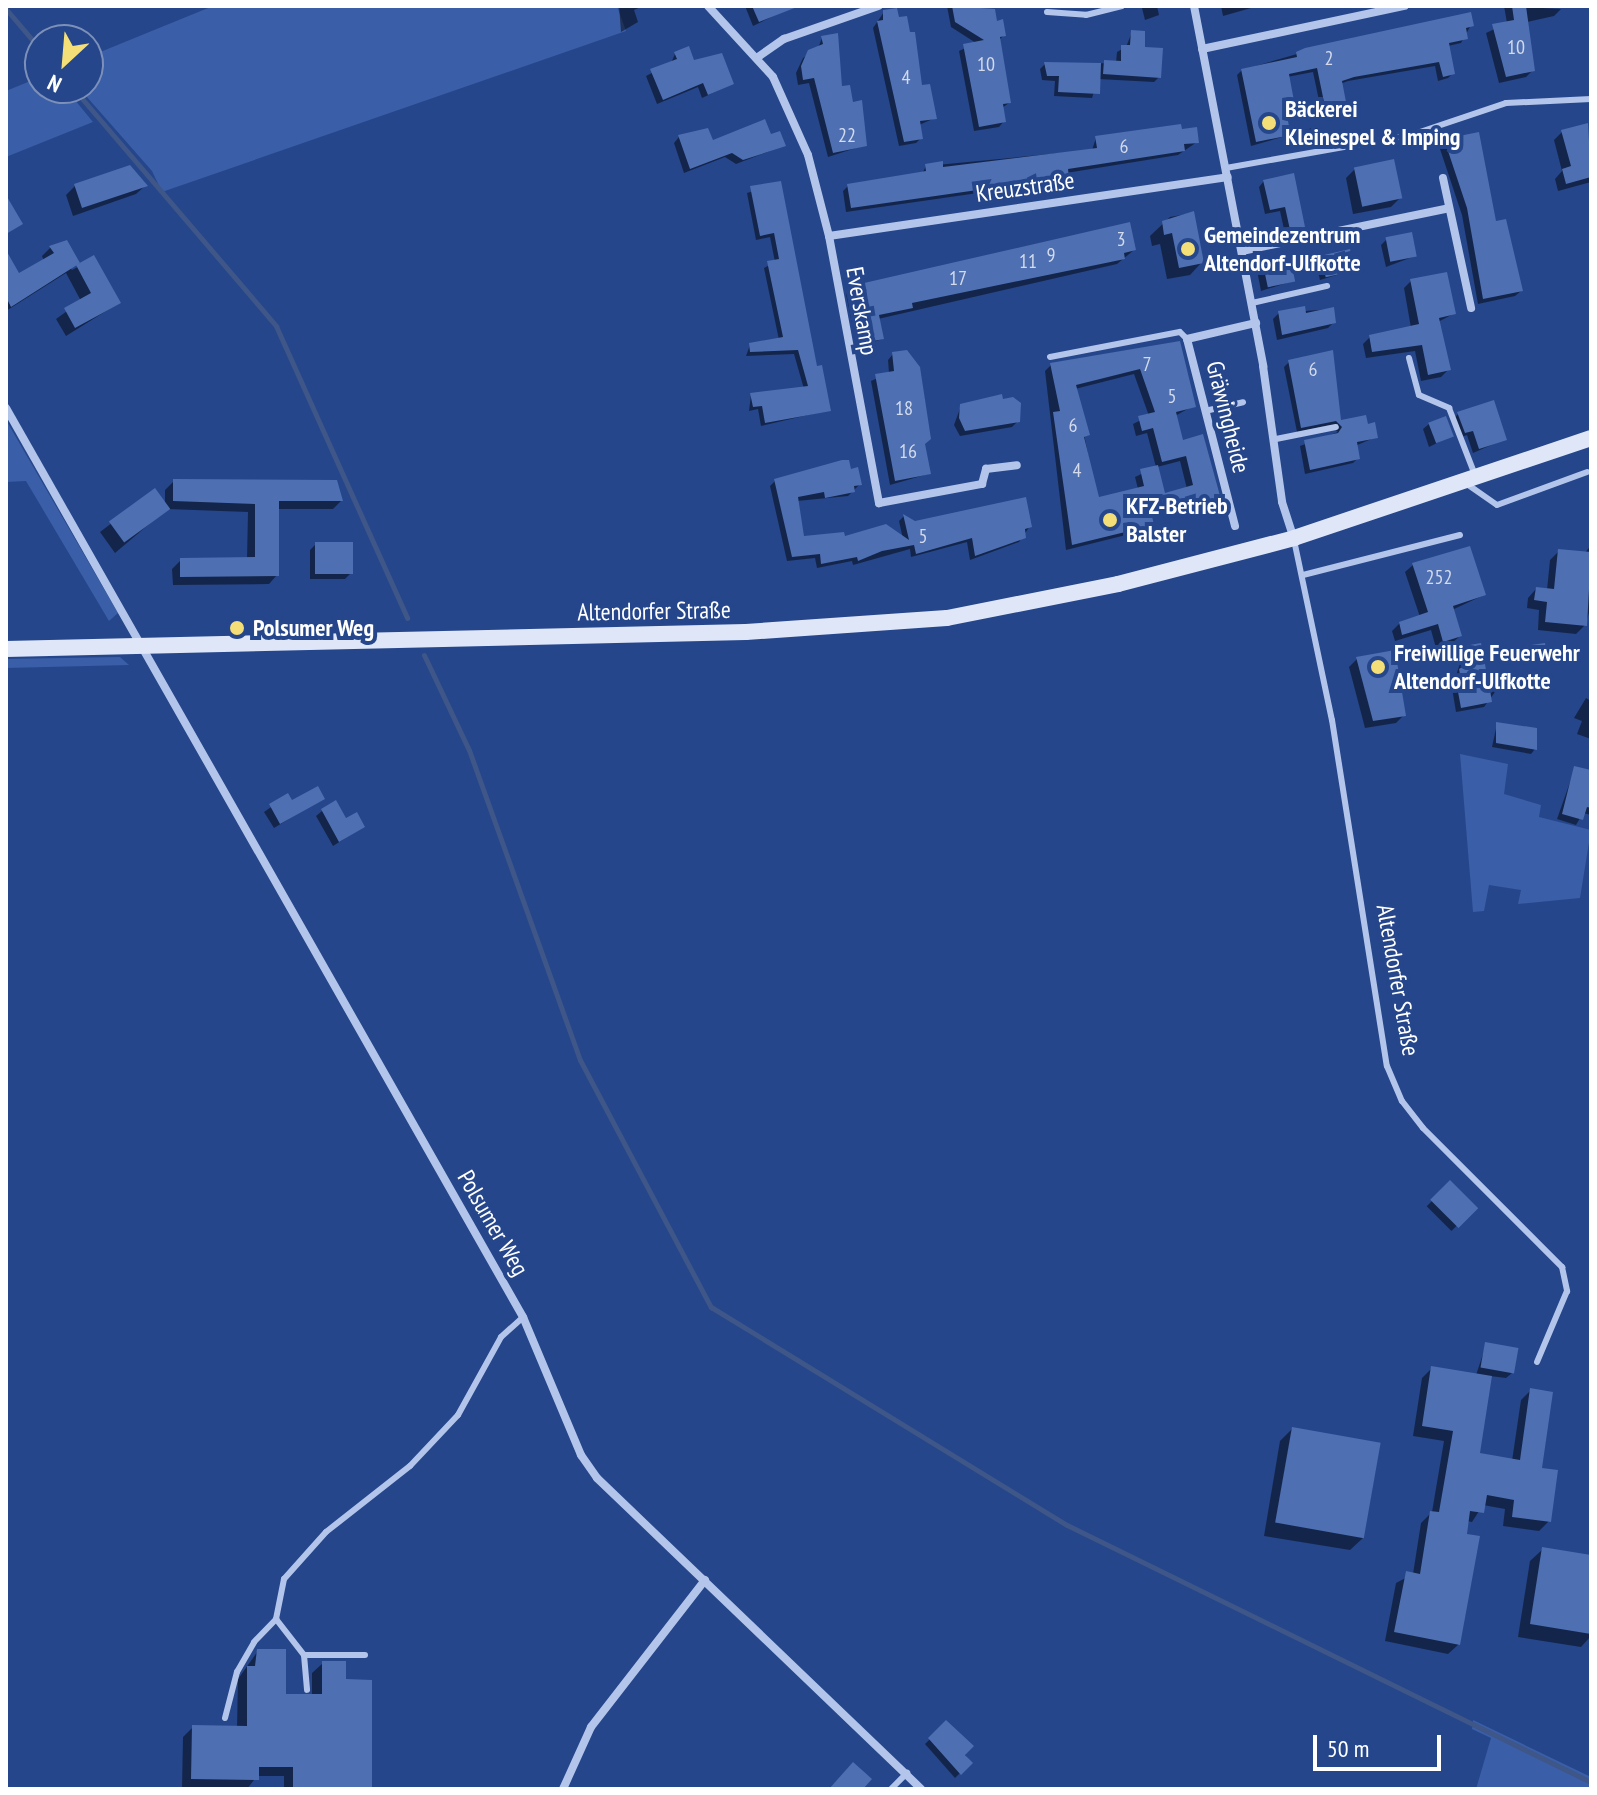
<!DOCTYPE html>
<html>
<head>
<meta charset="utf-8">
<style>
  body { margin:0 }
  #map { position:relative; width:1597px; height:1795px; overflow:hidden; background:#25468b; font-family:"PT Sans Narrow",sans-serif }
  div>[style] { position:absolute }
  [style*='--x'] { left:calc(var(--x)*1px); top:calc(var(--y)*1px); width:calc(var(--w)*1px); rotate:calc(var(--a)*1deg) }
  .green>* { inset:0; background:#3a5ea7 }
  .shadow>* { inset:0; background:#0007; transform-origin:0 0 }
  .stream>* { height:5px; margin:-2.5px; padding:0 2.5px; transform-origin:2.5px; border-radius:2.5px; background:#3e5688 }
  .building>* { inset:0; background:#4e6fb2; transform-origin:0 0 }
  .lane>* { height:6px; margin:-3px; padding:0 3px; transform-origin:3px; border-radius:3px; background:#b3c5ea }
  .street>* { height:8px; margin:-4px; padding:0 4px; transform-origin:4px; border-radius:4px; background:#b3c5ea }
  .secondary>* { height:16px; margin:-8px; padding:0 8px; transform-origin:8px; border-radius:8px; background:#dee6f8 }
  .dots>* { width:22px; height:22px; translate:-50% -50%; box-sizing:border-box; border:4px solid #25468b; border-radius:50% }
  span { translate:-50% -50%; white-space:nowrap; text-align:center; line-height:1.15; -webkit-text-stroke:8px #25468b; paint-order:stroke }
  .number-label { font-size:20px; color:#d3dbec }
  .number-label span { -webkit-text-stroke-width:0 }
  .poi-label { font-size:24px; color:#fff; font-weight:700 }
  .left { translate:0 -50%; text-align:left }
  .street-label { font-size:24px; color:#fff }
  .frame { position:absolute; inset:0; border:8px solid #fff; pointer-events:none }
  .north { position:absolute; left:24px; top:24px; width:80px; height:80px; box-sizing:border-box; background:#25468b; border:2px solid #7c90b9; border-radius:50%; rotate:206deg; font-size:22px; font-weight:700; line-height:32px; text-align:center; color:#fff }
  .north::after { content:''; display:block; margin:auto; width:28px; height:36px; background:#f3de77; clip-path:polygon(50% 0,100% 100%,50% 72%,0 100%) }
  .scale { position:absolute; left:1313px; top:1735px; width:128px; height:36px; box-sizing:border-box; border:4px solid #fff; border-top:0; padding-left:10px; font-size:24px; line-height:28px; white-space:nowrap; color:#fff; -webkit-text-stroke:6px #25468b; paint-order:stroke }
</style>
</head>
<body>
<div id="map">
  <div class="green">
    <div style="clip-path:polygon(213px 6px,617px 6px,626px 31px,162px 192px,152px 171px,79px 88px,88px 88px,88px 57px)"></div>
    <div style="clip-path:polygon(40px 77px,40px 88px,65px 88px,93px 122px,6px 157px,6px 91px)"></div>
    <div style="clip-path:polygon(6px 420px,118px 613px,109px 621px,26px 481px,6px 482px)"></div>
    <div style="clip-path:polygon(120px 657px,129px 665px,6px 668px,6px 659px)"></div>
    <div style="clip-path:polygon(1460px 754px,1508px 764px,1504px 794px,1541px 805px,1539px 817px,1591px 830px,1580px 898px,1518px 904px,1521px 890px,1489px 885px,1484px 911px,1473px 912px)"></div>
    <div style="clip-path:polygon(1473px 1720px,1591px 1777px,1591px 1789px,1476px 1789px,1491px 1738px,1472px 1729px)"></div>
  </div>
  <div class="shadow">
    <div style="clip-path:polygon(619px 6px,643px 6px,634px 10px,638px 22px,621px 32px)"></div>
    <div style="clip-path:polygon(745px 6px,789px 6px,790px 8px,753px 26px)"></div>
    <div style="clip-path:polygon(947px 6px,980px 6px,1004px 35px,999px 40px,1009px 103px,1002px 108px,1004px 121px,999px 127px,974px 131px,959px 51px,976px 43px,951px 27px)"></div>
    <div style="clip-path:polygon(1157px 6px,1159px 15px,1145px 20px,1142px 8px)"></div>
    <div style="clip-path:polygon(1221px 6px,1258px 6px,1223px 16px)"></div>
    <div style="clip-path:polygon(1504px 6px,1561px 9px,1554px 16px,1527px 22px,1533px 70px,1526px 77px,1499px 83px,1486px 33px,1507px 23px)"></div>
    <div style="clip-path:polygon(884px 12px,935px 118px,919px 125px,921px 138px,916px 143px,899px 146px,873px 28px)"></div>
    <div style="clip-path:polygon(1471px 25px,1461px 43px,1448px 46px,1453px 73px,1448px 78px,1438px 81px,1435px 66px,1348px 81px,1340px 84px,1344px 102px,1321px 110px,1313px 72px,1287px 77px,1292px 100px,1283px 106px,1289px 135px,1251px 146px,1237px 75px,1242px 70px,1297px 54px)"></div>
    <div style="clip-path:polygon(1132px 32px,1159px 77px,1154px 82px,1098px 79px,1092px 98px,1054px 96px,1055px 81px,1042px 80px,1040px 69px,1045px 64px,1116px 63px,1117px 52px,1126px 47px)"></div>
    <div style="clip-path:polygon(822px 38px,865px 145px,828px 157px,809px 83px,798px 85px,796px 73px,803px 58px,818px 48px)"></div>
    <div style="clip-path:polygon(675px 54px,693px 63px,732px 84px,702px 98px,698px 87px,657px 104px,646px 76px,671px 63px)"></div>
    <div style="clip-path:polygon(1319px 126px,1321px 139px,1305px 144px,1302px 131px)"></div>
    <div style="clip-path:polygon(1586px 126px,1591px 182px,1558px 191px,1555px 179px,1562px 171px,1554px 140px,1562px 132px)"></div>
    <div style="clip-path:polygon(1180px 132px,1197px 142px,1178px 155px,1066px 173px,1062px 181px,846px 212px,843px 191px,848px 186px,922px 174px,926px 166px,1092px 150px,1096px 138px)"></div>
    <div style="clip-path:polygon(679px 137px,712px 142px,770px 137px,783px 146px,736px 164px,725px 157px,684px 173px,674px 143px)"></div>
    <div style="clip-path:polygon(1445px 140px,1495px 224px,1521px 291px,1515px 296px,1478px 304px,1462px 215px,1439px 146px)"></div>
    <div style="clip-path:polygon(1355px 169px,1400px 198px,1391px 207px,1353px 214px,1346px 178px)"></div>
    <div style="clip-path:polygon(1264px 181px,1303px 226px,1298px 231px,1285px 234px,1280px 211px,1265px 214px,1259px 187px)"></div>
    <div style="clip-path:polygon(780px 183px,815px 368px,829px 410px,761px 426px,758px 409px,749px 411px,751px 395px,804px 389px,794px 354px,746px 356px,750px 345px,779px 340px,764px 268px,775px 262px,770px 237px,756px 240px,747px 193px)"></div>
    <div style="clip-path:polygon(75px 186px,145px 186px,136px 194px,73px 216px,66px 195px)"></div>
    <div style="clip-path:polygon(1192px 213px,1202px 262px,1190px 275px,1167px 279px,1160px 244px,1152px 246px,1150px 236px,1170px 217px)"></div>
    <div style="clip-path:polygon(1387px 239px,1415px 256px,1386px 267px,1381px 245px)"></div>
    <div style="clip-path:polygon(51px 247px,72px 270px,94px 258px,119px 303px,66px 336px,56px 319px,81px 301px,66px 273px,6px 311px,6px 271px,18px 275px,44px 261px,42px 256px)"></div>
    <div style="clip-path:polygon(1134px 250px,1117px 264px,878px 319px,882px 339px,857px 348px,846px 294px,852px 288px)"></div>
    <div style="clip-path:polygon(1322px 257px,1353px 270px,1320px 280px,1316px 263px)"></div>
    <div style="clip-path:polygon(1263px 264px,1293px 281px,1261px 291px,1257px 270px)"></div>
    <div style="clip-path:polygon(1411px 281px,1453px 314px,1438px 322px,1448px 370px,1441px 377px,1421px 381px,1415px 351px,1366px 358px,1363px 344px,1370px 337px,1411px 328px,1404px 288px)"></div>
    <div style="clip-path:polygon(1332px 309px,1334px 322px,1328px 328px,1277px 340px,1273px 319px,1279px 313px)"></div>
    <div style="clip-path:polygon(evenodd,1179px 343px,1193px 406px,1175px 416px,1182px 442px,1220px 503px,1194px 514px,1191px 505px,1150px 516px,1152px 524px,1146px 530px,1066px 550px,1045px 371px,1051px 365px,1179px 343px,1134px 374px,1149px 416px,1133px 424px,1136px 436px,1147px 433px,1156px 467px,1135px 477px,1138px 489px,1097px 499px,1075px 389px,1134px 374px,1179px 343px,1180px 461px,1187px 489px,1164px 495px,1157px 467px,1180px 461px)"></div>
    <div style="clip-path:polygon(893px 354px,928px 474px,890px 485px,871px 381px,889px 373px,888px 360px)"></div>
    <div style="clip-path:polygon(1289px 362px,1339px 422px,1366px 426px,1376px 437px,1355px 446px,1358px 458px,1353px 463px,1305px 474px,1300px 446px,1338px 432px,1330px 425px,1297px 432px,1284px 367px)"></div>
    <div style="clip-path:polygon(961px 406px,1018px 421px,1012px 427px,960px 436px,954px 425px)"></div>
    <div style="clip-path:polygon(1458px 414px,1505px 439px,1473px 453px,1467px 435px,1459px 438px,1453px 420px)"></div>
    <div style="clip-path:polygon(1429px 424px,1451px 436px,1429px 447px,1423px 429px)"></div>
    <div style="clip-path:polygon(849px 471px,860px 484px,848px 496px,797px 501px,803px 539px,903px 539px,899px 521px,904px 516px,915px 523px,1030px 526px,1019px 542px,970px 560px,967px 542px,911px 557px,910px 549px,853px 565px,852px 561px,817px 568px,815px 558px,787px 561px,770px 486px,775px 481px)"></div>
    <div style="clip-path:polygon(174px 481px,341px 501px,333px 509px,277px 509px,277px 575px,269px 584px,173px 585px,172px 569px,181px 560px,247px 559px,248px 512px,167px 509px,115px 553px,100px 532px,154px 491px,165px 506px,165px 490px)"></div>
    <div style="clip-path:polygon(316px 544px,351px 573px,345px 579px,310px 579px,310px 550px)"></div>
    <div style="clip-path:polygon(1591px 545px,1591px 607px,1585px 625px,1576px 634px,1538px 630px,1539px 610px,1527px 608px,1528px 598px,1536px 589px,1547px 590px,1550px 560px,1559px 551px,1585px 553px)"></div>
    <div style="clip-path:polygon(1413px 565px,1484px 595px,1452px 610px,1460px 636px,1452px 643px,1436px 648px,1431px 630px,1395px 641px,1392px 631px,1400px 623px,1420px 617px,1405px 572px)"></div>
    <div style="clip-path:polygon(1465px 648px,1498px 688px,1484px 707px,1456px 712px,1452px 688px)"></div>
    <div style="clip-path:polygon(1519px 648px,1545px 657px,1539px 663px,1515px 665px)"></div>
    <div style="clip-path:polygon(1357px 659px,1404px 715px,1396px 723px,1365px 728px,1349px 667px)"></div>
    <div style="clip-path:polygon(1586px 698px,1591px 701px,1591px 739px,1577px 734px,1582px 721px,1574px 718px)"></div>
    <div style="clip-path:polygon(1497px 724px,1535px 749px,1531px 754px,1492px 747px)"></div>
    <div style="clip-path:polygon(1575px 768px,1591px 772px,1591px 815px,1583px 813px,1576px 825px,1557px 819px)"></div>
    <div style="clip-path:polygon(287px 796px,291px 803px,322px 799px,274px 828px,264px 812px)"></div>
    <div style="clip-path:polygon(322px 811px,345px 821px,363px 827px,333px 846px,316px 816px)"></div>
    <div style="left:1450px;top:1183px;width:35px;height:33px;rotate:45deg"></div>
    <div style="clip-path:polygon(1486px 1345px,1512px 1373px,1506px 1378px,1490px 1376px,1477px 1455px,1512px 1461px,1521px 1400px,1531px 1390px,1549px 1521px,1539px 1531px,1503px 1526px,1505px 1509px,1483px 1505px,1472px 1522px,1467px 1521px,1459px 1644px,1448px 1654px,1385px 1641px,1396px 1583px,1413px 1574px,1421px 1523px,1432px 1512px,1444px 1441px,1413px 1436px,1422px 1378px,1432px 1368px,1476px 1375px)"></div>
    <div style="clip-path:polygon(1292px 1429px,1363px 1538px,1350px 1550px,1264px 1536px,1280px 1441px)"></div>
    <div style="clip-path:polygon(1543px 1549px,1591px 1557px,1591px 1636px,1581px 1647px,1518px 1637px,1530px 1561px)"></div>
    <div style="clip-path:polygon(258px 1651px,284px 1696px,312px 1696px,312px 1673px,323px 1663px,344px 1681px,370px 1789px,284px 1789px,284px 1776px,257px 1776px,247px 1789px,182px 1788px,183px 1737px,193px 1727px,237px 1728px,238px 1679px)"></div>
    <div style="clip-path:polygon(947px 1723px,970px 1763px,955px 1778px,925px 1744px)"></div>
  </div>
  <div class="stream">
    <div style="--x:6;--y:9;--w:52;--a:49.6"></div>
    <div style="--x:73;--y:88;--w:313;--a:49.5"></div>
    <div style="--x:276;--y:326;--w:320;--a:65.8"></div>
    <div style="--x:424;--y:655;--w:105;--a:64.7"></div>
    <div style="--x:469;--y:750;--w:329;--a:70.3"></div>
    <div style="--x:580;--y:1060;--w:280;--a:62.1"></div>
    <div style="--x:711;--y:1307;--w:417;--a:31.5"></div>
    <div style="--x:1067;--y:1525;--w:584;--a:26.13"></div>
  </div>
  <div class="building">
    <div style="clip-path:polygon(752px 6px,797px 6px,797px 7px,759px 22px)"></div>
    <div style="clip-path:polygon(952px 6px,995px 9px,997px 21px,1003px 19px,1006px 36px,1000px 37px,1011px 103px,1003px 104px,1006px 122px,979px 127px,963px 44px,984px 40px,955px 22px)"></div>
    <div style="clip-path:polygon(1512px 6px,1526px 6px,1535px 71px,1506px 77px,1492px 24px,1514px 20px)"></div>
    <div style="clip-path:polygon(897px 8px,899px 17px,907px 16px,910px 32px,915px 32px,922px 85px,930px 84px,937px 119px,920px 121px,923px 139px,904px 142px,877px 21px,883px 20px,883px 10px)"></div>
    <div style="clip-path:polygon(1471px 12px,1474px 26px,1466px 28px,1468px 39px,1449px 43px,1455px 74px,1443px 77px,1439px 62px,1354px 77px,1342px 81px,1346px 102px,1325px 107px,1317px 68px,1289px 74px,1294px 101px,1284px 103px,1291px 135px,1256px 142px,1241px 69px,1297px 57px,1296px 52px,1305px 48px)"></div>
    <div style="clip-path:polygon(1131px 30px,1145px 31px,1145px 47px,1163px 48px,1161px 78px,1103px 74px,1104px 60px,1121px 61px,1121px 45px,1130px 45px)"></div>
    <div style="clip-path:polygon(838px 33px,842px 86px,850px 85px,853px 102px,862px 100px,867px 146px,833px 153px,814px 78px,803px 80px,801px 66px,808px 50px,823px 44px,821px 36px)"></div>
    <div style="clip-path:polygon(689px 46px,694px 60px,722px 53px,734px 84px,708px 95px,703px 83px,663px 100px,650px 69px,677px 59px,674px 52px)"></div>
    <div style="clip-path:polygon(1044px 62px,1101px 63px,1100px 94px,1058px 92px,1059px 76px,1047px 76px)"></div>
    <div style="clip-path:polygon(765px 119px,771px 134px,780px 131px,786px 146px,743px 160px,732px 153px,690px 169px,678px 135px,708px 128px,713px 140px)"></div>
    <div style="clip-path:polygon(1588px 123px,1591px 177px,1566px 184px,1562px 169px,1571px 166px,1561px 130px)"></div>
    <div style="clip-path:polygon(1181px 124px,1182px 129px,1197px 127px,1199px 143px,1184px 144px,1185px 151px,1068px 169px,1069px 177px,851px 208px,847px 184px,926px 171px,925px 164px,943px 161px,943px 167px,1097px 148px,1095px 136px)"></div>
    <div style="clip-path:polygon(1479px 132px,1496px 221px,1506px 219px,1523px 291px,1483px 299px,1467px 208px,1444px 139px)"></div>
    <div style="left:1394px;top:159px;width:40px;height:41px;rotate:78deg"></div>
    <div style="clip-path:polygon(130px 165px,148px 186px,82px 208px,74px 184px)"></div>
    <div style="clip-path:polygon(1294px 173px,1305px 227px,1290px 230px,1285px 207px,1270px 210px,1263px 180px)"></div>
    <div style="clip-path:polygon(781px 181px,817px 366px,822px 365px,831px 411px,765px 423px,762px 406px,753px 407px,750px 393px,808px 386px,798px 350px,750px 352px,749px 343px,783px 337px,767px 261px,779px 259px,774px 233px,760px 236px,750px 186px)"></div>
    <div style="clip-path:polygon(6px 195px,23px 224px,6px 234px)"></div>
    <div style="clip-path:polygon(1194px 211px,1204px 263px,1179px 268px,1172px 233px,1164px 235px,1162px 221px)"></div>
    <div style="clip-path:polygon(1130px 222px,1136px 250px,1124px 253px,1125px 259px,912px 303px,913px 308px,879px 315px,884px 339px,862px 343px,851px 286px)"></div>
    <div style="left:1412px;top:232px;width:25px;height:27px;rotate:79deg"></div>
    <div style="clip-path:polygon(67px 240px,80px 263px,11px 307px,6px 297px,6px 250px,19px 273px,54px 253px,49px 246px)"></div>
    <div style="left:1350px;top:249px;width:22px;height:30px;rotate:77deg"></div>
    <div style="clip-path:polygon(94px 255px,121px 303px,75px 328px,64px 308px,91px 293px,76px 265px)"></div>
    <div style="left:1290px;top:257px;width:25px;height:28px;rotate:78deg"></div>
    <div style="clip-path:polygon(1447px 272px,1456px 314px,1439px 318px,1451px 370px,1428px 375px,1422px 345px,1372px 352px,1369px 335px,1419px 324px,1410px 279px)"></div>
    <div style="clip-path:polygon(1305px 306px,1306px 313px,1334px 307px,1336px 323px,1282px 335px,1278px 311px)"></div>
    <div style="clip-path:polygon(evenodd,1180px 341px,1196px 407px,1176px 412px,1183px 440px,1203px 434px,1222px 503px,1200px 509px,1197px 500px,1151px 512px,1154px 525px,1072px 545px,1053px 412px,1060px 411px,1050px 363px,1180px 341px,1140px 369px,1155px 412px,1138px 416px,1142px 431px,1153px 428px,1162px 462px,1186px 456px,1193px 485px,1165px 493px,1158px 465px,1140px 469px,1144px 486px,1099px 497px,1084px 437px,1090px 435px,1076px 385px,1140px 369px)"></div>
    <div style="clip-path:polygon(907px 350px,920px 367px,931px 439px,925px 444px,931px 474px,895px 481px,875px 374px,894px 371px,892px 352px)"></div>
    <div style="clip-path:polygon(1333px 350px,1341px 420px,1366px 415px,1368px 424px,1375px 422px,1378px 438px,1357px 442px,1360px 459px,1310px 470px,1304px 440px,1338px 433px,1342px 427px,1336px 421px,1301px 428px,1288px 360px)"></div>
    <div style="clip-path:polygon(1002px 394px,1003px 399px,1013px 397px,1021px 403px,1020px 422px,965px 431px,959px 418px,960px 404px)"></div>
    <div style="clip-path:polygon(1494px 400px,1507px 440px,1479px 449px,1473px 431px,1465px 433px,1457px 412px)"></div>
    <div style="left:1446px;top:416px;width:22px;height:19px;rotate:69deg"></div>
    <div style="clip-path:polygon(842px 460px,849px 460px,851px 469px,858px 467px,862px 485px,854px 486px,855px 492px,825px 498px,824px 492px,798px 497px,804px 536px,844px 532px,845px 536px,886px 524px,909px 540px,903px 514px,915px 521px,1026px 497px,1032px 527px,1025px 529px,1026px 538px,975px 556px,972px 538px,916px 554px,914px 545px,882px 551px,858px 561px,857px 557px,821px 564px,820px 554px,792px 557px,774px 479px)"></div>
    <div style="clip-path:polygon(173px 479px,337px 480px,343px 501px,279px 501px,279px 576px,180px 577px,180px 558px,255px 557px,255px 504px,173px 501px)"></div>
    <div style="left:155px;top:488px;width:26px;height:57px;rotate:54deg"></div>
    <div style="left:315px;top:542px;width:38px;height:32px"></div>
    <div style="clip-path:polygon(1470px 546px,1486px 595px,1453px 606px,1462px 636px,1443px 642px,1438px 624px,1402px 635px,1399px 622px,1428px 612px,1412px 563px)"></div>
    <div style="clip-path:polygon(1558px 549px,1591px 552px,1587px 626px,1545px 622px,1547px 602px,1534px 600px,1536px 587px,1554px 589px)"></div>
    <div style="clip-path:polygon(1481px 643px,1487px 675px,1497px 674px,1500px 689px,1490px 690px,1492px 702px,1461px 708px,1456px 681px,1461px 680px,1459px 669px,1467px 664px,1464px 646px)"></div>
    <div style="left:1545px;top:643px;width:15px;height:27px;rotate:82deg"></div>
    <div style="clip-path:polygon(1395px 650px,1406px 716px,1373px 721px,1356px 657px)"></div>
    <div style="clip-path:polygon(1496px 722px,1537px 728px,1537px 750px,1496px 743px)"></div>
    <div style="clip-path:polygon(1574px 766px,1591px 770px,1591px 808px,1587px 807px,1583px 820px,1562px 814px)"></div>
    <div style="clip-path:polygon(318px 786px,325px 799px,280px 824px,269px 804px,288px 793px,292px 800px)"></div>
    <div style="clip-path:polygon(336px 800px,346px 818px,357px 812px,365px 827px,339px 842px,321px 809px)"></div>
    <div style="left:1450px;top:1180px;width:40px;height:28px;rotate:45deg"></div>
    <div style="left:1485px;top:1342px;width:34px;height:26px;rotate:10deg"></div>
    <div style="clip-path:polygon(1431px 1366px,1492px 1376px,1480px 1453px,1520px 1460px,1530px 1388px,1553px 1392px,1542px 1468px,1558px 1470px,1551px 1522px,1512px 1517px,1514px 1500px,1487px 1495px,1484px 1513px,1470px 1511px,1467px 1534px,1480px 1536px,1460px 1645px,1394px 1632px,1406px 1571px,1420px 1574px,1430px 1511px,1439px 1512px,1453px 1431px,1422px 1426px)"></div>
    <div style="left:1292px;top:1427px;width:90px;height:97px;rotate:10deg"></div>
    <div style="clip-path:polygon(1542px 1547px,1591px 1555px,1591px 1634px,1530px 1624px)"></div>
    <div style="clip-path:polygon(257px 1649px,286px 1649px,286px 1694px,322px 1694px,322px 1661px,346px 1661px,346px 1679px,372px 1680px,372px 1789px,293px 1789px,293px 1767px,259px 1767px,259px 1780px,191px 1779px,192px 1725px,247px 1726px,247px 1666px,255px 1666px)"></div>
    <div style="clip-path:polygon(946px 1720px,974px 1746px,965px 1755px,973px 1763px,961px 1775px,928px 1738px)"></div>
    <div style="clip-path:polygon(853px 1762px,872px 1779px,863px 1789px,829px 1789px)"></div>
  </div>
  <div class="lane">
    <div style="--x:1047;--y:12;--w:39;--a:4"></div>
    <div style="--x:1086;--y:15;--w:37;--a:-14"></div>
    <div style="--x:1226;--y:168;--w:188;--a:-10.1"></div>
    <div style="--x:1411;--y:135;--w:100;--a:-18.6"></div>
    <div style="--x:1506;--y:103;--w:85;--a:-2.7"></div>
    <div style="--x:1252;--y:303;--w:77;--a:-12.8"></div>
    <div style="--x:1050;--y:357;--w:132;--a:-10.9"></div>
    <div style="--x:1180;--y:332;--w:10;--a:45"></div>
    <div style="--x:1409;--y:358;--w:38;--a:75"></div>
    <div style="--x:1419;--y:395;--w:33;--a:23"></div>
    <div style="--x:1449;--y:408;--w:72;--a:68.8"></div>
    <div style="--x:1205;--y:411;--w:39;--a:-13"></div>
    <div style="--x:1276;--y:439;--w:61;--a:-11.3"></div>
    <div style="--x:1464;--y:482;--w:40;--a:34.9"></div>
    <div style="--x:1497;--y:505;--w:96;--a:-20.1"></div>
    <div style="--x:1294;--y:540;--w:184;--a:78.1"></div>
    <div style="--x:1332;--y:720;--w:350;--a:81"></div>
    <div style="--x:1387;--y:1066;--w:38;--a:67"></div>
    <div style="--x:1402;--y:1101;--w:34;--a:52"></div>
    <div style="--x:1423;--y:1128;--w:197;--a:45"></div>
    <div style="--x:1562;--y:1267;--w:25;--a:78"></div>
    <div style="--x:1567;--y:1291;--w:77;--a:112.9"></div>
    <div style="--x:1303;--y:575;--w:162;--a:-14.3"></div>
    <div style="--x:276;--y:1619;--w:46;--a:52.1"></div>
    <div style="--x:304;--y:1655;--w:35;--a:85"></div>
    <div style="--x:304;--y:1655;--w:61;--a:0"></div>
    <div style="--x:225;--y:1718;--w:48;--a:-75.4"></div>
    <div style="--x:237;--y:1672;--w:34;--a:-60"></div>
    <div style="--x:254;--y:1642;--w:32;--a:-46"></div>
    <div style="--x:276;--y:1619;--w:41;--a:-78.7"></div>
    <div style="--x:284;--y:1579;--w:63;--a:-48.2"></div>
    <div style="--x:326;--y:1532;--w:107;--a:-38.2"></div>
    <div style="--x:410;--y:1466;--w:70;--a:-46.7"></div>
    <div style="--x:458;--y:1415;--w:89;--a:-61.1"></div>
    <div style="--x:501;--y:1337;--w:30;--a:-42"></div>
    <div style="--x:891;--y:1789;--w:23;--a:-45"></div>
  </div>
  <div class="street">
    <div style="--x:708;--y:6;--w:96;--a:47.5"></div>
    <div style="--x:773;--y:77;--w:85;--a:65.8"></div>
    <div style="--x:808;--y:155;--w:84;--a:75.5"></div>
    <div style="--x:829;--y:236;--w:272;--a:79.4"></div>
    <div style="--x:879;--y:503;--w:105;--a:-10.5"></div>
    <div style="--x:982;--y:484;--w:16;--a:-75"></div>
    <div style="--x:986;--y:469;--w:31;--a:-7"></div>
    <div style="--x:1194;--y:6;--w:367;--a:79.1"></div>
    <div style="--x:1263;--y:366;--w:137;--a:82"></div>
    <div style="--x:1282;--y:502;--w:38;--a:72"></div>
    <div style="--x:1202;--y:49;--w:207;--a:-12"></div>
    <div style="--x:758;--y:57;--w:32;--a:-35"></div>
    <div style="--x:784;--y:39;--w:100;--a:-19.3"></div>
    <div style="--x:1443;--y:178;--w:133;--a:77.8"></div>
    <div style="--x:829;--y:236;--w:403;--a:-8.4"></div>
    <div style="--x:1242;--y:251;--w:211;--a:-11.7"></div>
    <div style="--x:6;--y:408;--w:1046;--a:60.37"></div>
    <div style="--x:523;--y:1317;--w:150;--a:67.2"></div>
    <div style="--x:581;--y:1455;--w:28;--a:55"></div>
    <div style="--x:597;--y:1478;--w:449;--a:43.8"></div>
    <div style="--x:1235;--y:526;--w:193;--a:-104.4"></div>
    <div style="--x:1187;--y:339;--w:71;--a:-13.1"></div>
    <div style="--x:563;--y:1789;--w:68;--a:-65.7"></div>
    <div style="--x:591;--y:1727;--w:186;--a:-52.2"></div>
  </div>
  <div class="secondary">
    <div style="--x:6;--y:649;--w:740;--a:-1.32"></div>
    <div style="--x:746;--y:632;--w:201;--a:-4"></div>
    <div style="--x:947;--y:618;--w:174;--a:-11.2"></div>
    <div style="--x:1118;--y:584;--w:182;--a:-14.6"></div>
    <div style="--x:1294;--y:538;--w:313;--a:-18.6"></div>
  </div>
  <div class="dots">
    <div style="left:1269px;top:123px;background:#f3de77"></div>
    <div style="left:1188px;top:249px;background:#f3de77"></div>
    <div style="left:1110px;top:520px;background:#f3de77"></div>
    <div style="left:237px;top:628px;background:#f3de77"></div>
    <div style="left:1378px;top:667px;background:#f3de77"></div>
  </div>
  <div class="number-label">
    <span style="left:1516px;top:47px">10</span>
    <span style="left:1329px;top:58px">2</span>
    <span style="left:986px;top:64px">10</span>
    <span style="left:906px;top:77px">4</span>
    <span style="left:847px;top:135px">22</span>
    <span style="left:1124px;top:146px">6</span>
    <span style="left:1121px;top:239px">3</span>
    <span style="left:1051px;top:255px">9</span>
    <span style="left:1028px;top:261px">11</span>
    <span style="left:958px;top:278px">17</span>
    <span style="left:1147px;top:364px">7</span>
    <span style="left:1313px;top:369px">6</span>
    <span style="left:1172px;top:396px">5</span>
    <span style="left:904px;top:408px">18</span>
    <span style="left:1073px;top:425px">6</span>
    <span style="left:908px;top:451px">16</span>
    <span style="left:1077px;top:470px">4</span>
    <span style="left:923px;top:536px">5</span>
    <span style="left:1439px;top:577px">252</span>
  </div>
  <div class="poi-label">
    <span class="left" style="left:1285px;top:123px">Bäckerei<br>Kleinespel &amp; Imping</span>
    <span class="left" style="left:1204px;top:249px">Gemeindezentrum<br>Altendorf-Ulfkotte</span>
    <span class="left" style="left:1126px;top:520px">KFZ-Betrieb<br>Balster</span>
    <span class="left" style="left:253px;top:628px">Polsumer Weg</span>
    <span class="left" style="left:1394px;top:667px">Freiwillige Feuerwehr<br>Altendorf-Ulfkotte</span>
  </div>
  <div class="street-label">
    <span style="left:1025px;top:187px;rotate:-8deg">Kreuzstraße</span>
    <span style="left:862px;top:311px;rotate:80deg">Everskamp</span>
    <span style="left:1228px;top:417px;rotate:76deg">Gräwingheide</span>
    <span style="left:654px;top:611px;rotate:-1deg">Altendorfer Straße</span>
    <span style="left:1398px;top:980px;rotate:80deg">Altendorfer Straße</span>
    <span style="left:493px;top:1223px;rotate:60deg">Polsumer Weg</span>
  </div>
  <div class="frame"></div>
  <div class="north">N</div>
  <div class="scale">50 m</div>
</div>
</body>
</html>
